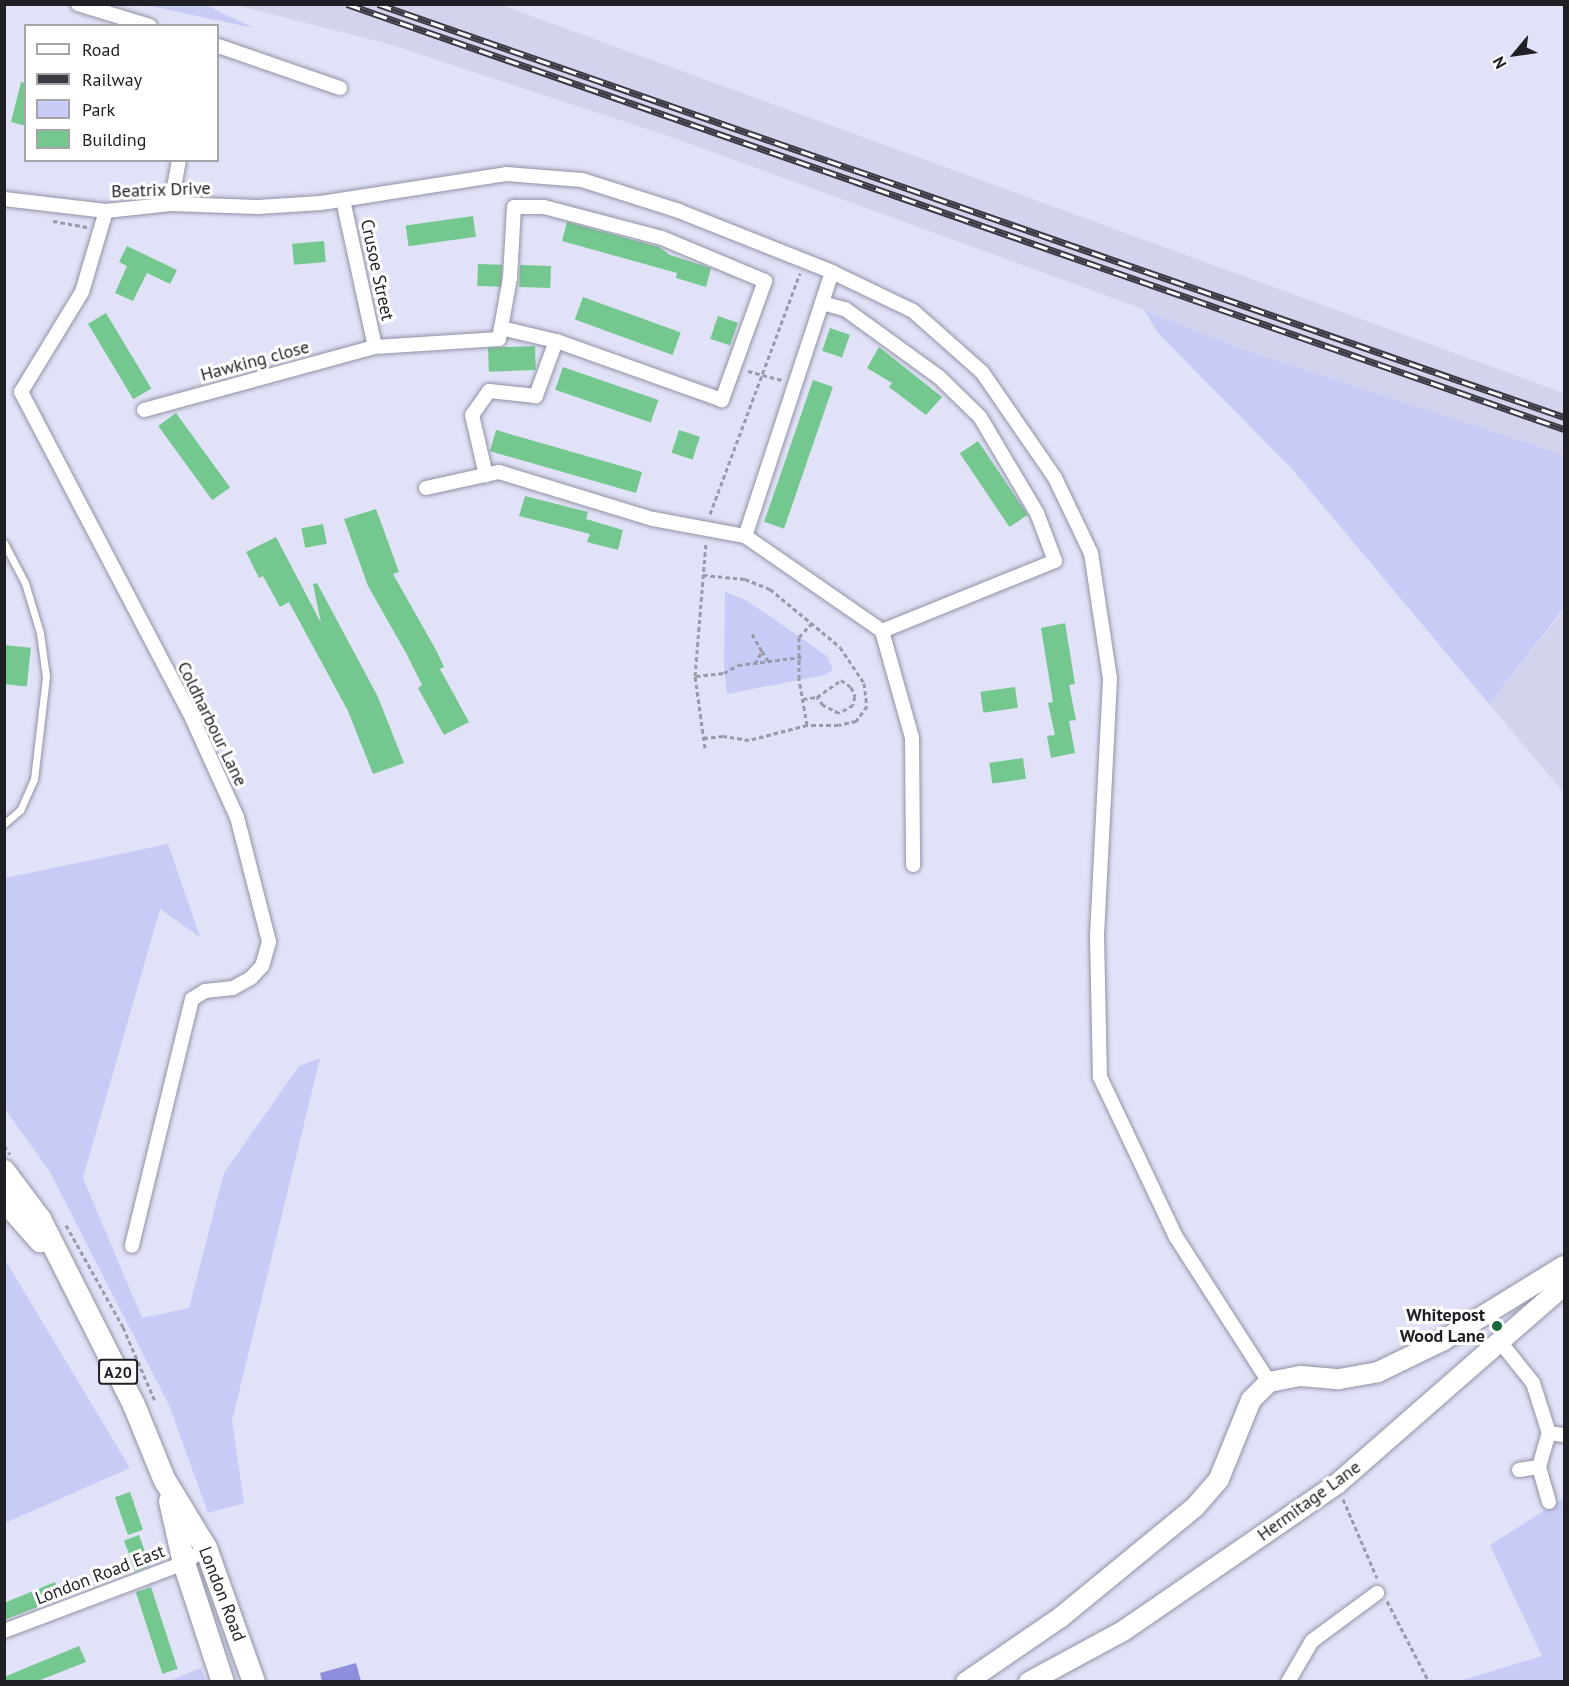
<!DOCTYPE html>
<html>
<head>
<meta charset="utf-8">
<style>
  body { margin:0 }
  #map { position:relative; width:1569px; height:1686px; overflow:hidden; background:#e1e2f7; font-family:"PT Sans",sans-serif }
  div>[style] { position:absolute }
  [style*='--x'] { left:calc(var(--x)*1px); top:calc(var(--y)*1px); width:calc(var(--w)*1px); rotate:calc(var(--a)*1deg) }
  .built>* { inset:0; background:#d3d3ee }
  .green>* { inset:0; background:#c9cbf7 }
  .water>* { inset:0; background:#8f8ddd }
  .building>* { inset:0; background:#74c88f; transform-origin:0 0 }
  .path>* { height:3px; margin-top:-1.5px; transform-origin:0; background:repeating-linear-gradient(90deg,#999aaa 0 4.5px,transparent 0 7.5px) }
  .roads { filter:drop-shadow(0 0 2px #9192a4) drop-shadow(0 0 2px #9192a4) }
  .lane>* { height:7px; margin:-3.5px; padding:0 3.5px; transform-origin:3.5px; border-radius:3.5px; background:#fff }
  .street>* { height:14px; margin:-7px; padding:0 7px; transform-origin:7px; border-radius:7px; background:#fff }
  .secondary>* { height:20px; margin:-10px; padding:0 10px; transform-origin:10px; border-radius:10px; background:#fff }
  .primary>* { height:22px; margin:-11px; padding:0 11px; transform-origin:11px; border-radius:11px; background:#fff }
  .rail>* { height:7px; margin-top:-3.5px; transform-origin:0; background:repeating-linear-gradient(90deg,#fff 0 14px,#3b3b44 0 28px); box-sizing:border-box; border-block:2px solid #3b3b44 }
  .dots>* { width:16px; height:16px; translate:-50% -50%; box-sizing:border-box; border:3px solid #fff; border-radius:50% }
  span { translate:-50% -50%; white-space:nowrap; text-align:center; line-height:1.15; -webkit-text-stroke:6px #fff; paint-order:stroke }
  .shield-label span { padding:2px 4px; background:#fff; border:2px solid; border-radius:4px; -webkit-text-stroke-width:0 }
  .shield-label { font-size:16px; color:#1f1f26; font-weight:700 }
  .street-label { font-size:18px; color:#1f1f26 }
  .poi-label { font-size:18px; color:#1f1f26; font-weight:700 }
  .right { translate:-100% -50%; text-align:right }
  .frame { position:absolute; inset:0; border:6px solid #1f1f26; pointer-events:none }
  .legend { position:absolute; left:24px; top:24px; width:195px; height:138px; box-sizing:border-box; background:#fff; border:2px solid #a5a5a8; margin:0; padding:8px 10px; list-style:none; font-size:18px; color:#1f1f26 }
  .legend li { display:flex; align-items:center; gap:12px; height:30px }
  .legend b { width:30px; border:2px solid #a5a5a8 }
  .north { position:absolute; left:1485px; top:24px; width:60px; height:60px; -webkit-text-stroke:4px #fff; paint-order:stroke; rotate:241deg; font-size:16px; font-weight:700; line-height:24px; text-align:center; color:#1f1f26 }
  .north::after { content:''; display:block; margin:auto; width:21px; height:27px; background:#1f1f26; clip-path:polygon(50% 0,100% 100%,50% 72%,0 100%) }
</style>
</head>
<body>
<div id="map">
  <div class="built">
    <div style="clip-path:polygon(235px 5px,501px 5px,1564px 393px,1564px 455px,1242px 349px,1132px 305px,677px 139px,389px 44px)"></div>
    <div style="clip-path:polygon(1564px 610px,1564px 793px,1489px 704px)"></div>
  </div>
  <div class="green">
    <div style="clip-path:polygon(145px 5px,206px 5px,254px 28px)"></div>
    <div style="clip-path:polygon(1144px 310px,1242px 349px,1564px 455px,1564px 608px,1489px 704px,1292px 469px,1158px 333px)"></div>
    <div style="clip-path:polygon(725px 592px,746px 600px,827px 656px,833px 670px,825px 675px,727px 694px,724px 668px)"></div>
    <div style="clip-path:polygon(168px 844px,200px 937px,160px 909px,83px 1178px,142px 1318px,189px 1308px,224px 1173px,299px 1066px,320px 1058px,232px 1421px,244px 1503px,208px 1513px,169px 1405px,50px 1172px,5px 1109px,5px 878px)"></div>
    <div style="clip-path:polygon(4px 1258px,130px 1468px,5px 1523px,4px 1523px)"></div>
    <div style="clip-path:polygon(1564px 1498px,1564px 1681px,1456px 1682px,1542px 1656px,1490px 1545px)"></div>
    <div style="clip-path:polygon(201px 1668px,206px 1681px,169px 1681px)"></div>
  </div>
  <div class="water">
    <div style="clip-path:polygon(356px 1663px,361px 1681px,322px 1681px,320px 1673px)"></div>
  </div>
  <div class="building">
    <div style="clip-path:polygon(21px 82px,26px 83px,26px 126px,11px 122px)"></div>
    <div style="left:473px;top:216px;width:21px;height:68px;rotate:82deg"></div>
    <div style="clip-path:polygon(567px 222px,659px 247px,670px 255px,711px 268px,706px 287px,676px 278px,677px 273px,562px 241px)"></div>
    <div style="left:324px;top:241px;width:21px;height:32px;rotate:85deg"></div>
    <div style="clip-path:polygon(127px 246px,177px 270px,170px 284px,147px 273px,133px 301px,115px 293px,127px 266px,119px 262px)"></div>
    <div style="left:478px;top:264px;width:24px;height:22px;rotate:2deg"></div>
    <div style="left:520px;top:265px;width:31px;height:22px;rotate:2deg"></div>
    <div style="left:583px;top:297px;width:104px;height:24px;rotate:20deg"></div>
    <div style="left:106px;top:313px;width:88px;height:21px;rotate:59deg"></div>
    <div style="left:718px;top:316px;width:21px;height:24px;rotate:19deg"></div>
    <div style="left:830px;top:328px;width:21px;height:24px;rotate:19deg"></div>
    <div style="left:535px;top:346px;width:24px;height:47px;rotate:88deg"></div>
    <div style="clip-path:polygon(879px 347px,942px 397px,926px 415px,889px 387px,892px 383px,867px 368px)"></div>
    <div style="left:563px;top:367px;width:101px;height:24px;rotate:19deg"></div>
    <div style="left:813px;top:380px;width:21px;height:150px;rotate:19deg"></div>
    <div style="left:176px;top:413px;width:92px;height:22px;rotate:54deg"></div>
    <div style="left:496px;top:430px;width:152px;height:22px;rotate:16deg"></div>
    <div style="left:679px;top:430px;width:22px;height:24px;rotate:18deg"></div>
    <div style="left:978px;top:441px;width:89px;height:22px;rotate:56deg"></div>
    <div style="clip-path:polygon(525px 496px,588px 512px,586px 519px,623px 530px,618px 550px,587px 542px,590px 534px,519px 516px)"></div>
    <div style="clip-path:polygon(376px 509px,399px 572px,393px 574px,436px 650px,444px 667px,440px 669px,469px 722px,444px 735px,418px 688px,422px 685px,406px 653px,368px 586px,344px 519px)"></div>
    <div style="left:323px;top:524px;width:20px;height:22px;rotate:79deg"></div>
    <div style="clip-path:polygon(276px 537px,321px 623px,313px 584px,317px 583px,378px 697px,404px 763px,373px 774px,348px 711px,289px 602px,280px 607px,263px 576px,259px 578px,246px 552px)"></div>
    <div style="clip-path:polygon(1065px 623px,1075px 684px,1069px 685px,1076px 720px,1069px 721px,1075px 753px,1051px 758px,1047px 736px,1055px 735px,1048px 703px,1053px 702px,1041px 628px)"></div>
    <div style="left:4px;top:645px;width:27px;height:39px;rotate:6deg"></div>
    <div style="left:1015px;top:687px;width:21px;height:35px;rotate:82deg"></div>
    <div style="left:1023px;top:758px;width:21px;height:34px;rotate:82deg"></div>
    <div style="left:130px;top:1492px;width:40px;height:16px;rotate:71deg"></div>
    <div style="left:139px;top:1535px;width:33px;height:16px;rotate:70deg"></div>
    <div style="clip-path:polygon(55px 1582px,61px 1598px,4px 1620px,4px 1603px)"></div>
    <div style="left:151px;top:1587px;width:86px;height:16px;rotate:72deg"></div>
    <div style="clip-path:polygon(79px 1646px,86px 1662px,35px 1682px,4px 1682px,4px 1677px)"></div>
  </div>
  <div class="path">
    <div style="--x:53;--y:221;--w:36;--a:10"></div>
    <div style="--x:748;--y:371;--w:35;--a:15"></div>
    <div style="--x:710;--y:514;--w:257;--a:-69.5"></div>
    <div style="--x:703;--y:575;--w:42;--a:5.4"></div>
    <div style="--x:745;--y:579;--w:27;--a:22"></div>
    <div style="--x:770;--y:589;--w:91;--a:39.6"></div>
    <div style="--x:840;--y:647;--w:43;--a:56.3"></div>
    <div style="--x:864;--y:683;--w:23;--a:83"></div>
    <div style="--x:867;--y:706;--w:19;--a:126"></div>
    <div style="--x:856;--y:721;--w:18;--a:167"></div>
    <div style="--x:838;--y:725;--w:31;--a:180"></div>
    <div style="--x:807;--y:725;--w:60;--a:165.5"></div>
    <div style="--x:749;--y:740;--w:26;--a:-171"></div>
    <div style="--x:723;--y:736;--w:19;--a:174"></div>
    <div style="--x:752;--y:634;--w:20;--a:60"></div>
    <div style="--x:755;--y:664;--w:15;--a:-62"></div>
    <div style="--x:762;--y:651;--w:13;--a:58"></div>
    <div style="--x:696;--y:676;--w:28;--a:-6"></div>
    <div style="--x:724;--y:673;--w:16;--a:-30"></div>
    <div style="--x:738;--y:665;--w:64;--a:-7.2"></div>
    <div style="--x:803;--y:699;--w:14;--a:-8"></div>
    <div style="--x:817;--y:697;--w:29;--a:-35"></div>
    <div style="--x:841;--y:680;--w:12;--a:35"></div>
    <div style="--x:851;--y:687;--w:10;--a:66"></div>
    <div style="--x:855;--y:696;--w:9;--a:103"></div>
    <div style="--x:853;--y:705;--w:16;--a:150"></div>
    <div style="--x:839;--y:713;--w:18;--a:-153"></div>
    <div style="--x:823;--y:705;--w:10;--a:-127"></div>
    <div style="--x:807;--y:725;--w:47;--a:-99.9"></div>
    <div style="--x:799;--y:679;--w:42;--a:-90"></div>
    <div style="--x:799;--y:637;--w:19;--a:-47"></div>
    <div style="--x:705;--y:748;--w:73;--a:-97.9"></div>
    <div style="--x:695;--y:676;--w:134;--a:-85.3"></div>
    <div style="--x:4;--y:1146;--w:10;--a:53"></div>
    <div style="--x:66;--y:1225;--w:117;--a:60.8"></div>
    <div style="--x:123;--y:1327;--w:81;--a:66.6"></div>
    <div style="--x:1343;--y:1499;--w:86;--a:66.7"></div>
    <div style="--x:1387;--y:1601;--w:91;--a:62.6"></div>
  </div>
  <div class="roads">
    <div class="lane">
      <div style="--x:4;--y:543;--w:45;--a:62.3"></div>
      <div style="--x:25;--y:583;--w:52;--a:73.3"></div>
      <div style="--x:40;--y:633;--w:44;--a:82.2"></div>
      <div style="--x:46;--y:677;--w:103;--a:96.7"></div>
      <div style="--x:34;--y:779;--w:34;--a:114"></div>
      <div style="--x:20;--y:810;--w:21;--a:139"></div>
    </div>
    <div class="street">
      <div style="--x:78;--y:4;--w:75;--a:17"></div>
      <div style="--x:218;--y:46;--w:129;--a:19"></div>
      <div style="--x:4;--y:199;--w:103;--a:6.7"></div>
      <div style="--x:106;--y:211;--w:65;--a:-6.1"></div>
      <div style="--x:171;--y:204;--w:87;--a:2"></div>
      <div style="--x:258;--y:207;--w:63;--a:-3.6"></div>
      <div style="--x:321;--y:203;--w:187;--a:-8.9"></div>
      <div style="--x:506;--y:174;--w:76;--a:4.5"></div>
      <div style="--x:582;--y:180;--w:102;--a:17.7"></div>
      <div style="--x:679;--y:211;--w:165;--a:21.7"></div>
      <div style="--x:832;--y:272;--w:90;--a:25.7"></div>
      <div style="--x:913;--y:311;--w:92;--a:41.5"></div>
      <div style="--x:982;--y:372;--w:129;--a:55.4"></div>
      <div style="--x:1055;--y:478;--w:83;--a:64.4"></div>
      <div style="--x:1091;--y:553;--w:127;--a:81.4"></div>
      <div style="--x:1110;--y:679;--w:256;--a:92.9"></div>
      <div style="--x:1097;--y:935;--w:142;--a:88.8"></div>
      <div style="--x:1100;--y:1077;--w:177;--a:64.6"></div>
      <div style="--x:1176;--y:1237;--w:172;--a:57.3"></div>
      <div style="--x:343;--y:200;--w:150;--a:77.7"></div>
      <div style="--x:171;--y:204;--w:45;--a:-79.7"></div>
      <div style="--x:106;--y:211;--w:84;--a:106.5"></div>
      <div style="--x:82;--y:292;--w:117;--a:121.4"></div>
      <div style="--x:21;--y:392;--w:368;--a:62.3"></div>
      <div style="--x:192;--y:718;--w:109;--a:65.6"></div>
      <div style="--x:237;--y:817;--w:129;--a:75.6"></div>
      <div style="--x:269;--y:942;--w:25;--a:106"></div>
      <div style="--x:262;--y:966;--w:16;--a:133"></div>
      <div style="--x:251;--y:978;--w:21;--a:151"></div>
      <div style="--x:233;--y:988;--w:28;--a:174"></div>
      <div style="--x:205;--y:991;--w:15;--a:148"></div>
      <div style="--x:192;--y:999;--w:254;--a:103.7"></div>
      <div style="--x:832;--y:272;--w:278;--a:108.2"></div>
      <div style="--x:745;--y:536;--w:167;--a:34.7"></div>
      <div style="--x:822;--y:303;--w:24;--a:15"></div>
      <div style="--x:845;--y:309;--w:116;--a:35.9"></div>
      <div style="--x:939;--y:377;--w:57;--a:44.3"></div>
      <div style="--x:980;--y:417;--w:112;--a:59.3"></div>
      <div style="--x:1037;--y:513;--w:51;--a:69.4"></div>
      <div style="--x:1055;--y:561;--w:187;--a:158"></div>
      <div style="--x:882;--y:631;--w:111;--a:74.3"></div>
      <div style="--x:912;--y:738;--w:127;--a:89.5"></div>
      <div style="--x:501;--y:328;--w:57;--a:13.3"></div>
      <div style="--x:144;--y:410;--w:239;--a:-15.3"></div>
      <div style="--x:375;--y:347;--w:124;--a:-3.7"></div>
      <div style="--x:499;--y:339;--w:62;--a:-79.8"></div>
      <div style="--x:510;--y:278;--w:71;--a:-86.8"></div>
      <div style="--x:514;--y:207;--w:30;--a:0"></div>
      <div style="--x:544;--y:207;--w:122;--a:14.7"></div>
      <div style="--x:662;--y:238;--w:112;--a:22.7"></div>
      <div style="--x:765;--y:281;--w:127;--a:109.9"></div>
      <div style="--x:722;--y:400;--w:176;--a:-160.4"></div>
      <div style="--x:556;--y:341;--w:59;--a:110"></div>
      <div style="--x:536;--y:396;--w:47;--a:-173.9"></div>
      <div style="--x:489;--y:391;--w:29;--a:125"></div>
      <div style="--x:472;--y:415;--w:62;--a:76.9"></div>
      <div style="--x:426;--y:488;--w:75;--a:-12.4"></div>
      <div style="--x:499;--y:472;--w:161;--a:17"></div>
      <div style="--x:653;--y:519;--w:94;--a:10.5"></div>
      <div style="--x:1501;--y:1343;--w:51;--a:51.3"></div>
      <div style="--x:1533;--y:1383;--w:52;--a:72.3"></div>
      <div style="--x:1549;--y:1433;--w:15;--a:8"></div>
      <div style="--x:1519;--y:1470;--w:20;--a:-9"></div>
      <div style="--x:1549;--y:1502;--w:36;--a:-106"></div>
      <div style="--x:1539;--y:1467;--w:35;--a:-74"></div>
      <div style="--x:4;--y:1631;--w:192;--a:-20.7"></div>
      <div style="--x:184;--y:1563;--w:27;--a:-34"></div>
      <div style="--x:1288;--y:1682;--w:48;--a:-59.7"></div>
      <div style="--x:1312;--y:1641;--w:81;--a:-36.4"></div>
    </div>
    <div class="secondary">
      <div style="--x:966;--y:1682;--w:115;--a:-34.4"></div>
      <div style="--x:1061;--y:1617;--w:173;--a:-39.4"></div>
      <div style="--x:1195;--y:1507;--w:37;--a:-49"></div>
      <div style="--x:1219;--y:1479;--w:85;--a:-67.9"></div>
      <div style="--x:1251;--y:1400;--w:25;--a:-45"></div>
      <div style="--x:1269;--y:1382;--w:33;--a:-11"></div>
      <div style="--x:1301;--y:1376;--w:38;--a:5"></div>
      <div style="--x:1339;--y:1379;--w:40;--a:-10"></div>
      <div style="--x:1378;--y:1372;--w:71;--a:-25.8"></div>
      <div style="--x:1442;--y:1341;--w:143;--a:-31.6"></div>
      <div style="--x:1029;--y:1682;--w:107;--a:-28.5"></div>
      <div style="--x:1123;--y:1631;--w:260;--a:-34.5"></div>
      <div style="--x:1337;--y:1484;--w:302;--a:-41.2"></div>
    </div>
    <div class="primary">
      <div style="--x:4;--y:1171;--w:60;--a:53.1"></div>
      <div style="--x:40;--y:1219;--w:208;--a:63.2"></div>
      <div style="--x:134;--y:1405;--w:80;--a:67.9"></div>
      <div style="--x:164;--y:1479;--w:81;--a:58.7"></div>
      <div style="--x:206;--y:1548;--w:142;--a:70.3"></div>
      <div style="--x:4;--y:1200;--w:55;--a:48.7"></div>
      <div style="--x:170;--y:1501;--w:64;--a:77.3"></div>
      <div style="--x:184;--y:1563;--w:125;--a:71.9"></div>
    </div>
  </div>
  <div class="rail">
    <div style="--x:347;--y:4;--w:1289;--a:19.25"></div>
    <div style="--x:378;--y:4;--w:1256;--a:19.2"></div>
  </div>
  <div class="dots">
    <div style="left:1497px;top:1326px;background:#16693a"></div>
  </div>
  <div class="shield-label">
    <span style="left:118px;top:1372px">A20</span>
  </div>
  <div class="street-label">
    <span style="left:161px;top:190px;rotate:-2deg">Beatrix Drive</span>
    <span style="left:377px;top:270px;rotate:78deg">Crusoe Street</span>
    <span style="left:255px;top:361px;rotate:-15deg">Hawking close</span>
    <span style="left:212px;top:724px;rotate:64deg">Coldharbour Lane</span>
    <span style="left:1309px;top:1501px;rotate:-36deg">Hermitage Lane</span>
    <span style="left:100px;top:1575px;rotate:-21deg">London Road East</span>
    <span style="left:222px;top:1594px;rotate:69deg">London Road</span>
  </div>
  <div class="poi-label">
    <span class="right" style="left:1485px;top:1326px">Whitepost<br>Wood Lane</span>
  </div>
  <div class="frame"></div>
  <ul class="legend">
  <li><b style="height:8px;background:#fff"></b>Road</li>
  <li><b style="height:8px;background:#3b3b44"></b>Railway</li>
  <li><b style="height:16px;background:#c9cbf7"></b>Park</li>
  <li><b style="height:16px;background:#74c88f"></b>Building</li>
  </ul>
  <div class="north">N</div>
</div>
</body>
</html>
